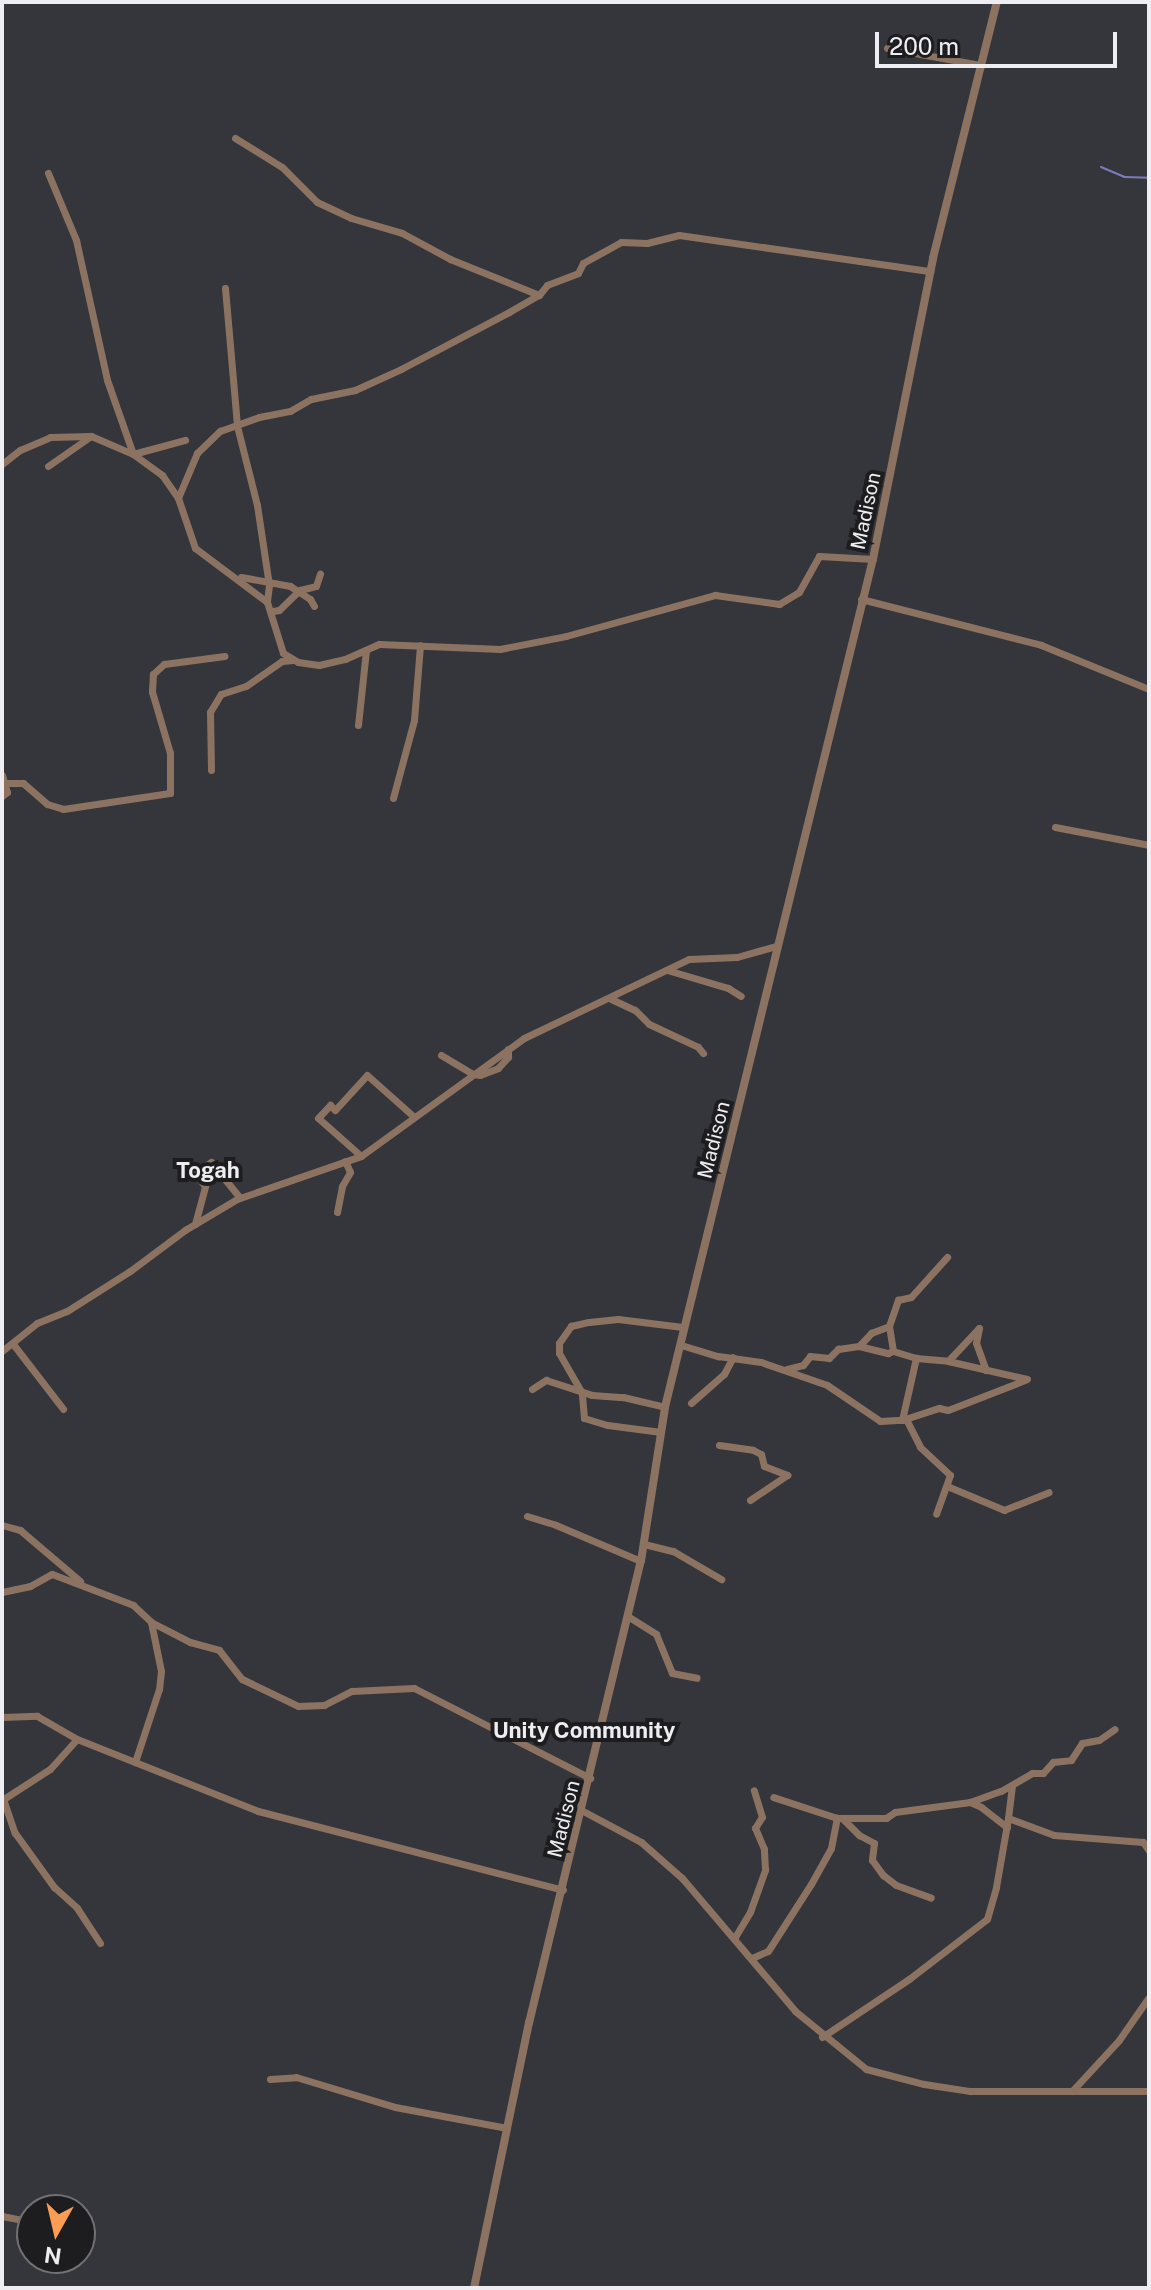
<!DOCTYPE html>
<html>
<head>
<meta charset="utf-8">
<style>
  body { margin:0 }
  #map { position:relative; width:1151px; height:2290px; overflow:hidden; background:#35353c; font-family:"Public Sans",sans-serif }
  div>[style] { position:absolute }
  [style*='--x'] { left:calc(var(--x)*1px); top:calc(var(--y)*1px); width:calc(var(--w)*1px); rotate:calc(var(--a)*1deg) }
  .stream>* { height:2px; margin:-1px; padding:0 1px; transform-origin:1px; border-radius:1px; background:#7e7cb8 }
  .minor>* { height:7px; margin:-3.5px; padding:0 3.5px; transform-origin:3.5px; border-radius:3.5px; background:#8c7361 }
  .tertiary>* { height:8px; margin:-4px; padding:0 4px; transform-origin:4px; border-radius:4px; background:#8c7361 }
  span { translate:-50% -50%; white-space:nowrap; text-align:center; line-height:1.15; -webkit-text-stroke:8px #1d1d20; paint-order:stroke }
  .street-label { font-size:20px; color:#eeeef2 }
  .neighbourhood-label { font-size:22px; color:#eeeef2; font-weight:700 }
  .frame { position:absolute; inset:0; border:4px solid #eeeef2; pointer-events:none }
  .north { position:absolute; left:16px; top:2194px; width:80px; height:80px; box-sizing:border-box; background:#1d1d20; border:2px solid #717174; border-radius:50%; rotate:188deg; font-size:22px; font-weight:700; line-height:32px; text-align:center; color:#eeeef2 }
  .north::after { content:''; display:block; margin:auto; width:28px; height:36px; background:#fc9d53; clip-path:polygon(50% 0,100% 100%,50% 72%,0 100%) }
  .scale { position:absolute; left:875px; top:32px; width:242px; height:36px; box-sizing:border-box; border:4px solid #eeeef2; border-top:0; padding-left:10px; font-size:24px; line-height:28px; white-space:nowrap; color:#eeeef2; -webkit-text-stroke:6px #1d1d20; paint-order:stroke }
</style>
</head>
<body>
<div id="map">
  <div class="stream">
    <div style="--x:1101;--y:167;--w:25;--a:23"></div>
    <div style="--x:1124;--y:177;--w:25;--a:2"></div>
  </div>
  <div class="minor">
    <div style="--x:887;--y:48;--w:96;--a:10.3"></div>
    <div style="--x:235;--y:138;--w:55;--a:31.7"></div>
    <div style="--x:282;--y:167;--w:49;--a:45"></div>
    <div style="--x:317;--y:202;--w:38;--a:25"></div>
    <div style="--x:351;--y:218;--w:53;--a:16.4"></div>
    <div style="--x:402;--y:233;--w:55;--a:28.4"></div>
    <div style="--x:450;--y:259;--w:96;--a:22"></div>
    <div style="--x:48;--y:173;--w:73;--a:67.3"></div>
    <div style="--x:76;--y:240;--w:143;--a:77.5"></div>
    <div style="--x:107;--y:380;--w:78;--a:70.6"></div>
    <div style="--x:133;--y:454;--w:54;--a:-15.1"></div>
    <div style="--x:225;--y:288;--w:139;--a:85"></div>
    <div style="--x:237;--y:426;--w:81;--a:75.8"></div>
    <div style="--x:257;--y:505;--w:81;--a:81.5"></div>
    <div style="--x:269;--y:585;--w:17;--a:97"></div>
    <div style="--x:2;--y:464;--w:23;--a:-38"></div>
    <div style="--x:20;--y:450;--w:33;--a:-23"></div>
    <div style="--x:50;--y:437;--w:41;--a:-1.4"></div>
    <div style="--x:91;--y:436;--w:46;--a:23.2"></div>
    <div style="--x:133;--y:454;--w:36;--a:36"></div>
    <div style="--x:162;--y:475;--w:28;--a:55"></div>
    <div style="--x:178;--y:498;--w:53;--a:71.2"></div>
    <div style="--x:195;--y:548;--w:90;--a:36.9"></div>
    <div style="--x:267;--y:602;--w:53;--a:72.6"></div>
    <div style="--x:283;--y:653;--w:17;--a:31"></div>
    <div style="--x:298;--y:662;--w:21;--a:8"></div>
    <div style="--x:319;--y:665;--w:27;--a:-13"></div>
    <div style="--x:345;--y:659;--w:37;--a:-24"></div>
    <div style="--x:379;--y:644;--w:121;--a:2.4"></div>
    <div style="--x:500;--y:649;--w:67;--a:-11.1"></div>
    <div style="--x:566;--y:636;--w:155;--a:-15.4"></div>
    <div style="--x:715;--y:595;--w:65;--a:8"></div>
    <div style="--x:779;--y:604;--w:23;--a:-31"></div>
    <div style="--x:799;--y:592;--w:41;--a:-60.9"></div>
    <div style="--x:819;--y:556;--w:54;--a:3.2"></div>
    <div style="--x:48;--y:466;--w:52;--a:-34.9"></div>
    <div style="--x:178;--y:498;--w:49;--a:-67.1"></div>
    <div style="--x:197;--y:453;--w:32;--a:-44"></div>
    <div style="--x:220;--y:431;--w:41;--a:-19.7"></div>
    <div style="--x:259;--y:417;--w:32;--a:-11"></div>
    <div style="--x:290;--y:411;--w:24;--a:-30"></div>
    <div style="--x:311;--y:399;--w:45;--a:-11.6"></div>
    <div style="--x:355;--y:390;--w:51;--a:-24.5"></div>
    <div style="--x:401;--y:369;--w:122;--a:-27.8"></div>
    <div style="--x:509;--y:312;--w:34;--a:-30"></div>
    <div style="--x:539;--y:295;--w:13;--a:-51"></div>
    <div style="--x:547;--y:285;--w:33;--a:-21"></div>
    <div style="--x:578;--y:273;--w:11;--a:-63"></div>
    <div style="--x:583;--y:263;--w:43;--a:-28.9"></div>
    <div style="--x:621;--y:242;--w:26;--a:2"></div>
    <div style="--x:647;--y:243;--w:33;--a:-14"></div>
    <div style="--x:679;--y:235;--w:254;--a:8.2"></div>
    <div style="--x:241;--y:577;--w:50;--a:10.4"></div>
    <div style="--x:290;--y:586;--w:24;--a:33"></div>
    <div style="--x:310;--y:599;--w:8;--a:60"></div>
    <div style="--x:861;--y:599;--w:186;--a:14.3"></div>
    <div style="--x:1041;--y:645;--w:117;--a:22.2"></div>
    <div style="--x:273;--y:611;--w:6;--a:-9"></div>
    <div style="--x:279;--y:610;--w:29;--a:-44"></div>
    <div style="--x:300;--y:590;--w:16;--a:-14"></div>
    <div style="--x:316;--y:586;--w:13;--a:-72"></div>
    <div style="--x:358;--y:725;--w:75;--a:-83.9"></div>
    <div style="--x:211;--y:770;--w:58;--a:-91"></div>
    <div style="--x:210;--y:712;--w:21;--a:-59"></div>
    <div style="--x:221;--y:694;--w:26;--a:-18"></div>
    <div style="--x:246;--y:686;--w:44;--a:-34.8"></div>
    <div style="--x:282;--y:661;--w:11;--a:-5"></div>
    <div style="--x:2;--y:775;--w:18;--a:74"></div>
    <div style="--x:7;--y:792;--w:6;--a:141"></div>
    <div style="--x:5;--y:783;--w:18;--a:0"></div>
    <div style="--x:23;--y:783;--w:32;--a:41"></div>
    <div style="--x:47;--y:804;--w:17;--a:17"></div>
    <div style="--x:63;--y:809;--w:108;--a:-8.5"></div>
    <div style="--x:170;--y:793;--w:40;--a:-90"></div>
    <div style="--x:170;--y:753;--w:64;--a:-106.4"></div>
    <div style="--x:152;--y:692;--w:18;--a:-87"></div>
    <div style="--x:153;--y:674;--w:15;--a:-42"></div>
    <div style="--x:164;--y:664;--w:61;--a:-7.6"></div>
    <div style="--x:393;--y:798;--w:81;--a:-74.9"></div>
    <div style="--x:414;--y:720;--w:75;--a:-85.4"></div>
    <div style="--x:1055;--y:827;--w:96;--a:10.8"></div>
    <div style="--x:667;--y:970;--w:64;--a:16.4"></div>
    <div style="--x:728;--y:988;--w:15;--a:32"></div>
    <div style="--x:611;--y:999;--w:26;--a:25"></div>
    <div style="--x:635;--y:1010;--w:20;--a:45"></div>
    <div style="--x:649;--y:1024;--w:54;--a:25.1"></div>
    <div style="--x:698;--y:1047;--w:8;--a:50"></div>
    <div style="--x:441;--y:1055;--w:37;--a:31"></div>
    <div style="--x:473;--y:1074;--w:7;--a:8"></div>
    <div style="--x:480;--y:1075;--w:19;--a:-21"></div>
    <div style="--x:498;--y:1068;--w:15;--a:-48"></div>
    <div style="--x:508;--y:1057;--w:8;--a:-90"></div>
    <div style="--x:361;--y:1156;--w:57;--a:-138.5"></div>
    <div style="--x:318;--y:1118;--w:18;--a:-47"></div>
    <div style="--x:330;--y:1105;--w:7;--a:45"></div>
    <div style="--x:335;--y:1110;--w:47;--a:-47.6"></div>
    <div style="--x:367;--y:1075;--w:62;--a:41.7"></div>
    <div style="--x:337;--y:1212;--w:26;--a:-79"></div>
    <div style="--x:342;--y:1186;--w:16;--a:-60"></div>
    <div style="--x:350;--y:1172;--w:12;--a:-114"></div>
    <div style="--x:195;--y:1224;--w:39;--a:-75"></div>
    <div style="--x:205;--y:1186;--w:18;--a:-128"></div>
    <div style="--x:194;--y:1172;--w:20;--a:-30"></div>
    <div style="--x:211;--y:1162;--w:46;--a:51.1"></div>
    <div style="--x:13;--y:1344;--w:82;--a:52.4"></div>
    <div style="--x:681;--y:1345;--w:39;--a:17"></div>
    <div style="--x:718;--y:1356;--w:43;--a:7.9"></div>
    <div style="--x:761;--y:1362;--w:70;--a:19.2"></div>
    <div style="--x:827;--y:1385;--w:64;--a:34.2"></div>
    <div style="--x:880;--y:1421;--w:22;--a:-3"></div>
    <div style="--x:902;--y:1420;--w:64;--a:-77.3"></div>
    <div style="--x:916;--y:1358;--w:32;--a:5"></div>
    <div style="--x:948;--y:1361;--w:81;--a:12.8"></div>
    <div style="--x:859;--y:1346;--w:30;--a:14"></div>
    <div style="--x:888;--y:1353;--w:5;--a:-22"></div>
    <div style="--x:2;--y:1351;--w:45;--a:-38.7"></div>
    <div style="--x:37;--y:1323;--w:32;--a:-22"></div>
    <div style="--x:67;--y:1311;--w:75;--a:-32.4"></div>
    <div style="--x:130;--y:1271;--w:69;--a:-36.7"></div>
    <div style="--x:185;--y:1230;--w:61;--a:-30.8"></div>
    <div style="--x:237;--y:1199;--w:131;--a:-19.1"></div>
    <div style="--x:361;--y:1156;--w:201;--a:-35.9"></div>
    <div style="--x:524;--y:1038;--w:183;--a:-25.6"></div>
    <div style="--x:689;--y:959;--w:48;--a:-2.4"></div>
    <div style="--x:737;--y:957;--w:41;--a:-15.8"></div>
    <div style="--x:916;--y:1358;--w:24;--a:-163"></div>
    <div style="--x:893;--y:1351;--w:25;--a:-99"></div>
    <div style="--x:889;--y:1326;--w:28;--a:-71"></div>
    <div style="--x:898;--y:1300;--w:13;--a:-13"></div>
    <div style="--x:911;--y:1297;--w:54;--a:-48"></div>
    <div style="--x:948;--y:1361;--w:45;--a:-46.8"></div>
    <div style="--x:979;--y:1328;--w:15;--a:101"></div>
    <div style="--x:976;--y:1343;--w:29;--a:70"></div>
    <div style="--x:787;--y:1369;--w:16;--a:-14"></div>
    <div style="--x:803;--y:1365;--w:11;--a:-52"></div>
    <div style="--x:810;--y:1356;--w:19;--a:6"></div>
    <div style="--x:829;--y:1358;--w:13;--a:-45"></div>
    <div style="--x:838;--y:1349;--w:21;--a:-8"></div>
    <div style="--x:859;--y:1346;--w:18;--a:-47"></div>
    <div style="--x:871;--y:1333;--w:19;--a:-21"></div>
    <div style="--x:532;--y:1389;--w:17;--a:-33"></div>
    <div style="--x:546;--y:1380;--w:48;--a:18.1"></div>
    <div style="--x:592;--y:1395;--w:31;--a:4"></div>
    <div style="--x:623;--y:1397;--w:43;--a:13.4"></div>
    <div style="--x:691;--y:1403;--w:44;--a:-41.3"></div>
    <div style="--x:724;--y:1374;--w:19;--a:-62"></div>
    <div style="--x:906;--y:1419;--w:31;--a:63"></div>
    <div style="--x:920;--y:1447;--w:41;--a:43"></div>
    <div style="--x:950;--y:1475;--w:41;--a:109.7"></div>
    <div style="--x:902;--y:1420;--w:39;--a:-18"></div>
    <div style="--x:939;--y:1408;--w:9;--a:13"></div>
    <div style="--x:948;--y:1410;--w:83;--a:-21.3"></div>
    <div style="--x:661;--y:1432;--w:54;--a:-172.6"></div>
    <div style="--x:607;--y:1425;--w:24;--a:-163"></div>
    <div style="--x:584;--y:1418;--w:25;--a:-95"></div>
    <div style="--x:582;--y:1393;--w:46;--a:-119.9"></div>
    <div style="--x:559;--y:1353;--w:10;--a:-90"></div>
    <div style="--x:559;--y:1343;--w:21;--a:-55"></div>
    <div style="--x:571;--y:1326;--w:18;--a:-13"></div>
    <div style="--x:589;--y:1322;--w:29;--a:-6"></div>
    <div style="--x:618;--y:1319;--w:65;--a:7"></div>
    <div style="--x:719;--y:1445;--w:34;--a:8"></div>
    <div style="--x:753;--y:1450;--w:9;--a:27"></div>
    <div style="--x:761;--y:1454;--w:12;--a:76"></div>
    <div style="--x:764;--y:1466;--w:25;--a:21"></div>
    <div style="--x:947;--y:1486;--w:62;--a:22.8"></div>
    <div style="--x:1004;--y:1510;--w:48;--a:-21.8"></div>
    <div style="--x:750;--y:1500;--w:45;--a:-34"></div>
    <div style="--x:527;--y:1516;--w:30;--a:17"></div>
    <div style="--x:556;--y:1525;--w:92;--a:23"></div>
    <div style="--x:2;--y:1525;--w:19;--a:16"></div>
    <div style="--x:20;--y:1530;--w:79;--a:40.4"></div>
    <div style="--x:644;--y:1544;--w:30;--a:14"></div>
    <div style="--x:673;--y:1551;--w:56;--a:30.3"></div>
    <div style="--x:2;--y:1592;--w:29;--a:-12"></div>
    <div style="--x:30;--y:1586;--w:25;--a:-29"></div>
    <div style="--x:52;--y:1574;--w:87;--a:20.9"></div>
    <div style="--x:133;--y:1605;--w:25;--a:43"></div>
    <div style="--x:151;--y:1622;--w:50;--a:78.5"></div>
    <div style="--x:161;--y:1671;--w:18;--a:96"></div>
    <div style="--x:159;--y:1689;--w:77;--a:108.2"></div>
    <div style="--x:629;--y:1617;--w:32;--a:32"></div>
    <div style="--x:656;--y:1634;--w:42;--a:67.7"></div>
    <div style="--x:672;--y:1673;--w:25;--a:11"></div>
    <div style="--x:151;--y:1622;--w:44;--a:27.1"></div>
    <div style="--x:190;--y:1642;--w:30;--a:15"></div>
    <div style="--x:219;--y:1650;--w:37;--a:52"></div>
    <div style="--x:242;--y:1679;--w:62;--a:25.7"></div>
    <div style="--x:298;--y:1706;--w:26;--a:-2"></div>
    <div style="--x:324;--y:1705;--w:31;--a:-27"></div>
    <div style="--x:352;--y:1691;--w:62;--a:-2.8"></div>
    <div style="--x:414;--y:1688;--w:198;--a:27.1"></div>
    <div style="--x:2;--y:1717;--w:35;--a:-2"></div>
    <div style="--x:37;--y:1716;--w:46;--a:29.9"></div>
    <div style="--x:77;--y:1739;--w:195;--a:21.7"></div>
    <div style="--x:258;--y:1811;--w:315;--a:14.5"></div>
    <div style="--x:3;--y:1799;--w:36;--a:71"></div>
    <div style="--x:15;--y:1833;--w:67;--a:54.2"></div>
    <div style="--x:54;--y:1887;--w:31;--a:42"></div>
    <div style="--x:77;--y:1908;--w:42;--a:56.7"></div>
    <div style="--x:2;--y:1800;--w:57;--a:-32.9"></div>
    <div style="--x:50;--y:1769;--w:40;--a:-48"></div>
    <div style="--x:970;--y:1802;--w:33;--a:-20"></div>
    <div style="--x:1001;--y:1791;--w:36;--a:-30"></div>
    <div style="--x:1032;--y:1773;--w:11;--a:0"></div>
    <div style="--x:1043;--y:1773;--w:15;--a:-48"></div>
    <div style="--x:1053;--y:1762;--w:18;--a:-6"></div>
    <div style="--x:1071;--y:1760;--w:20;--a:-57"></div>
    <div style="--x:1082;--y:1743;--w:17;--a:-10"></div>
    <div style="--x:1099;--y:1740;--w:19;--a:-35"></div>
    <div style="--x:583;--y:1811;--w:66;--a:28.1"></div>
    <div style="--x:641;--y:1842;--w:55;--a:41.3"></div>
    <div style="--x:682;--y:1878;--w:175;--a:49.6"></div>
    <div style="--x:795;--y:2011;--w:92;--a:39.2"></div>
    <div style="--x:866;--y:2069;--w:60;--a:14.5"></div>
    <div style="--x:924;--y:2084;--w:47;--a:8.7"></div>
    <div style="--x:970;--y:2091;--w:179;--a:0"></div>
    <div style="--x:837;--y:1818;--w:49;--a:0"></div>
    <div style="--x:886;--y:1818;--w:11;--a:-34"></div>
    <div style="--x:895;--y:1812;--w:76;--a:-7.6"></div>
    <div style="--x:970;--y:1802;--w:12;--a:24"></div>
    <div style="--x:981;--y:1807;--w:33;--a:38"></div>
    <div style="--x:1008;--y:1818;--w:32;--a:-83"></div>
    <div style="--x:843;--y:1819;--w:23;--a:45"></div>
    <div style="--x:859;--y:1835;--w:17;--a:28"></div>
    <div style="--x:874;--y:1843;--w:17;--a:97"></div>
    <div style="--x:872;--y:1860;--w:19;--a:54"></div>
    <div style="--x:883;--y:1875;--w:16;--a:38"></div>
    <div style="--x:896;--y:1885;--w:37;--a:20"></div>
    <div style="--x:735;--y:1937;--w:29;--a:-59"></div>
    <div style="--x:750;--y:1912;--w:45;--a:-70.3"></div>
    <div style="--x:765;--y:1870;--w:21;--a:-93"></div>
    <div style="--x:764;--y:1849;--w:23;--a:-113"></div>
    <div style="--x:755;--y:1828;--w:13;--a:-58"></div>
    <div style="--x:762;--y:1817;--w:28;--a:-107"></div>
    <div style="--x:752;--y:1958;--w:17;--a:-24"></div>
    <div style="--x:768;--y:1951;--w:80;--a:-57.3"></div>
    <div style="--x:811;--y:1884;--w:41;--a:-60.9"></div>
    <div style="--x:831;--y:1848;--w:31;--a:-79"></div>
    <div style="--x:837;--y:1818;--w:67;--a:-161.8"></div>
    <div style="--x:822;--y:2037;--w:105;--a:-33.7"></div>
    <div style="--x:909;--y:1979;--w:98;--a:-37.6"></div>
    <div style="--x:987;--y:1919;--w:33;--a:-74"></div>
    <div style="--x:996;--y:1887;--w:70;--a:-80.1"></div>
    <div style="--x:1008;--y:1818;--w:49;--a:20.3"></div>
    <div style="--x:1054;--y:1835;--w:89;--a:4.5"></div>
    <div style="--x:1143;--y:1842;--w:11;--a:56"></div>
    <div style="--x:270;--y:2079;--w:26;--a:-4"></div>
    <div style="--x:296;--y:2077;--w:103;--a:16.9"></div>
    <div style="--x:395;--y:2107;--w:114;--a:10.6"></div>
    <div style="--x:1072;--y:2091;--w:69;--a:-47.3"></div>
    <div style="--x:1119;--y:2040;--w:52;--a:-55.1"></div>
    <div style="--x:2;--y:2216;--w:20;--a:11"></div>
  </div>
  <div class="tertiary">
    <div style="--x:474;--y:2288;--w:271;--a:-78.3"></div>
    <div style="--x:529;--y:2023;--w:475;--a:-76.4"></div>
    <div style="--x:641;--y:1561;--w:156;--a:-81.1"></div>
    <div style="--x:665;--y:1407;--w:873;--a:-76.22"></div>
    <div style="--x:873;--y:559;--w:307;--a:-78.7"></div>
    <div style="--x:933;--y:258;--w:264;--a:-76"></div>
  </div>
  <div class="street-label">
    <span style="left:866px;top:511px;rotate:-78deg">Madison</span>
    <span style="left:714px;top:1140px;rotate:-76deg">Madison</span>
    <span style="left:564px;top:1819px;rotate:-76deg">Madison</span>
  </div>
  <div class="neighbourhood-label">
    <span style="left:208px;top:1171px">Togah</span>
    <span style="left:584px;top:1731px">Unity Community</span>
  </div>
  <div class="frame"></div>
  <div class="north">N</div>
  <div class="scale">200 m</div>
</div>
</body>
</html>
